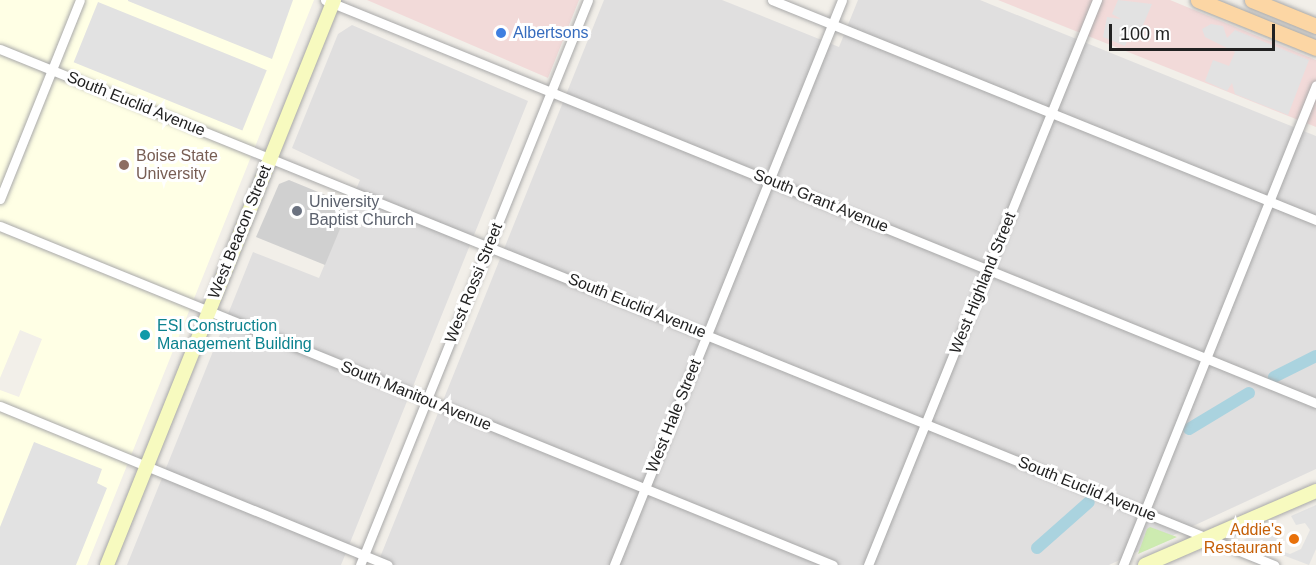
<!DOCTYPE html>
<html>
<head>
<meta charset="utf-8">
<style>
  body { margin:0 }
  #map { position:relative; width:1316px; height:565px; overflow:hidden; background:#f2efe9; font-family:Arial,sans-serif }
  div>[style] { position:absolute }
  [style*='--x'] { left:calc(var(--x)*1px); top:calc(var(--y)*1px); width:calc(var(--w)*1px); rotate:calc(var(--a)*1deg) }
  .residential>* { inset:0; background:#e0dfdf }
  .commercial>* { inset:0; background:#f2dad9 }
  .education>* { inset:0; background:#ffffe5 }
  .religious>* { inset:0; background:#d0d0d0 }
  .grass>* { inset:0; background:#cdebb0 }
  .parking>* { inset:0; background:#e2e2e2; transform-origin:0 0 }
  .canal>* { height:12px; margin:-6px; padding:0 6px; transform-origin:6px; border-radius:6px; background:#aad3df }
  .roads { filter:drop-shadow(0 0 2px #a9a9a9) drop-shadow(0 0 2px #a9a9a9) }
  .street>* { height:9px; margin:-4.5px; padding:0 4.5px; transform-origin:4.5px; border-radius:4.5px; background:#fff }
  .secondary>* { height:14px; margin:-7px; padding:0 7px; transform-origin:7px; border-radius:7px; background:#f7fabf }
  .primary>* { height:15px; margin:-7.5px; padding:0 7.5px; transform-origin:7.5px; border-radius:7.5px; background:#fcd6a4 }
  .dots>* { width:16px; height:16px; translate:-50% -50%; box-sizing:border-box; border:3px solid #fff; border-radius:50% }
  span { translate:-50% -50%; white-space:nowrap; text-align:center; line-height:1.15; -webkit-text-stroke:6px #fff; paint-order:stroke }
  .shop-label { font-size:16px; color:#366cbe }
  .left { translate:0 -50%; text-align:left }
  .street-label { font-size:16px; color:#222 }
  .education-label { font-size:16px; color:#785e54 }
  .worship-label { font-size:16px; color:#5b616d }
  .culture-label { font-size:16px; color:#0d838f }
  .food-label { font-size:16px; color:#c56008 }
  .right { translate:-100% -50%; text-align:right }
  .scale { position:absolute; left:1109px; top:24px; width:166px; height:27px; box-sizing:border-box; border:3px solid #222; border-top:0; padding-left:8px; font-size:18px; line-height:21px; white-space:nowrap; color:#222; -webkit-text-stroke:4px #fff; paint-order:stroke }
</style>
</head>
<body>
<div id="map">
  <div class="residential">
    <div style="clip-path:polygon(604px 0,722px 0,839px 47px,858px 0,980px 0,1316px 136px,1316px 469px,1109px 565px,377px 565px)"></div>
    <div style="clip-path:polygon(352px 25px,528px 101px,341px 565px,127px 565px,253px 252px,319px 278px,360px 180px,292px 148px,338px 34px)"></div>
  </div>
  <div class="commercial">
    <div style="clip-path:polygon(367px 0,579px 0,548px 78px)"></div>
    <div style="clip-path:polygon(998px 0,1170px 0,1316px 60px,1316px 127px)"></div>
  </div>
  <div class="education">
    <div style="clip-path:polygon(0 0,314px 0,87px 565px,0 565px,0 390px,19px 397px,42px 339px,20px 330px,0 378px)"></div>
  </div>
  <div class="religious">
    <div style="clip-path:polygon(289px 180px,350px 205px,325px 265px,256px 237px,279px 184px)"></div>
  </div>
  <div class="grass">
    <div style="clip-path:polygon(1150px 527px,1177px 537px,1138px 554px,1147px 529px)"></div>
  </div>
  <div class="parking">
    <div style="clip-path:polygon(293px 0,272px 59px,128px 1px,128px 0)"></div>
    <div style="clip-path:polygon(1118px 0,1152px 4px,1138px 37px,1130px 35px,1125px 46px,1103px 37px,1107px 17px,1121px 19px,1112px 14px)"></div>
    <div style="left:98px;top:2px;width:182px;height:65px;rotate:22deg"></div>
    <div style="clip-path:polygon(1211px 24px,1223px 26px,1227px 38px,1235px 30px,1309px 60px,1288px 115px,1235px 94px,1232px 83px,1227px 91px,1205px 81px,1213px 60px,1229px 66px,1235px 52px,1205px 37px,1202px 29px)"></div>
    <div style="clip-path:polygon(34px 442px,102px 469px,97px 483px,107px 488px,76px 565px,0 565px,0 527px)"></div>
    <div style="clip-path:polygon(1316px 505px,1316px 549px,1309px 565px,1243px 540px,1274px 524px,1281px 551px,1290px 554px,1301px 549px,1310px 530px,1305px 523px,1296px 525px,1291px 516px)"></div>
  </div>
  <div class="canal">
    <div style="--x:1274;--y:377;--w:47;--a:-26.6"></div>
    <div style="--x:1189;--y:429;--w:70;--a:-31"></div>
    <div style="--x:1037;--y:548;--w:69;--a:-41.5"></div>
  </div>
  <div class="roads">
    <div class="street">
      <div style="--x:325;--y:0;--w:1070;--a:22.13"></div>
      <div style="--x:772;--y:0;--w:587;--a:22.02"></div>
      <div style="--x:0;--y:49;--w:1375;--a:22.05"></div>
      <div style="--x:0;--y:199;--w:214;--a:-68.1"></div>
      <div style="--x:0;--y:226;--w:899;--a:22.14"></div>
      <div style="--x:0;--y:406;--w:419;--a:22.3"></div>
      <div style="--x:360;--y:565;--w:609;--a:-68.02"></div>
      <div style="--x:614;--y:565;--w:609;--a:-68.02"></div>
      <div style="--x:868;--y:565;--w:610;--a:-67.94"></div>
      <div style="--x:1123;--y:565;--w:517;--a:-68.1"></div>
    </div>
    <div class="secondary">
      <div style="--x:107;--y:565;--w:609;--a:-68.11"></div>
      <div style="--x:1145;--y:565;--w:186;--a:-23.4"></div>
    </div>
    <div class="primary">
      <div style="--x:1198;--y:0;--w:127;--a:22.1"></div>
      <div style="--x:1252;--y:0;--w:69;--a:22.1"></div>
    </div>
  </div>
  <div class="dots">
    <div style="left:501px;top:33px;background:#3f7fe0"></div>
    <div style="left:124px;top:165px;background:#8d6e63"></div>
    <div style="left:297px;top:211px;background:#6b7280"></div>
    <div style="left:145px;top:335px;background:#0f9aa8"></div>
    <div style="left:1294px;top:539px;background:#e8710a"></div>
  </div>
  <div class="shop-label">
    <span class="left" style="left:513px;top:33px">Albertsons</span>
  </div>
  <div class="street-label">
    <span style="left:136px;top:104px;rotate:22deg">South Euclid Avenue</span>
    <span style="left:821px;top:201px;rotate:22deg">South Grant Avenue</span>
    <span style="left:240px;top:232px;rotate:-68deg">West Beacon Street</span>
    <span style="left:474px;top:283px;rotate:-68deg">West Rossi Street</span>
    <span style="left:983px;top:283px;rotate:-68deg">West Highland Street</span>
    <span style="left:637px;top:306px;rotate:22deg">South Euclid Avenue</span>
    <span style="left:416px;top:396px;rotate:22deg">South Manitou Avenue</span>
    <span style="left:674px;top:416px;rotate:-68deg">West Hale Street</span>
    <span style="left:1087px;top:489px;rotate:22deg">South Euclid Avenue</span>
  </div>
  <div class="education-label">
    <span class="left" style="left:136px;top:165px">Boise State<br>University</span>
  </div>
  <div class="worship-label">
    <span class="left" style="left:309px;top:211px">University<br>Baptist Church</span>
  </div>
  <div class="culture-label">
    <span class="left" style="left:157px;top:335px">ESI Construction<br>Management Building</span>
  </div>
  <div class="food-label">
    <span class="right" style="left:1282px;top:539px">Addie's<br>Restaurant</span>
  </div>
  <div class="scale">100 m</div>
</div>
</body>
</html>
